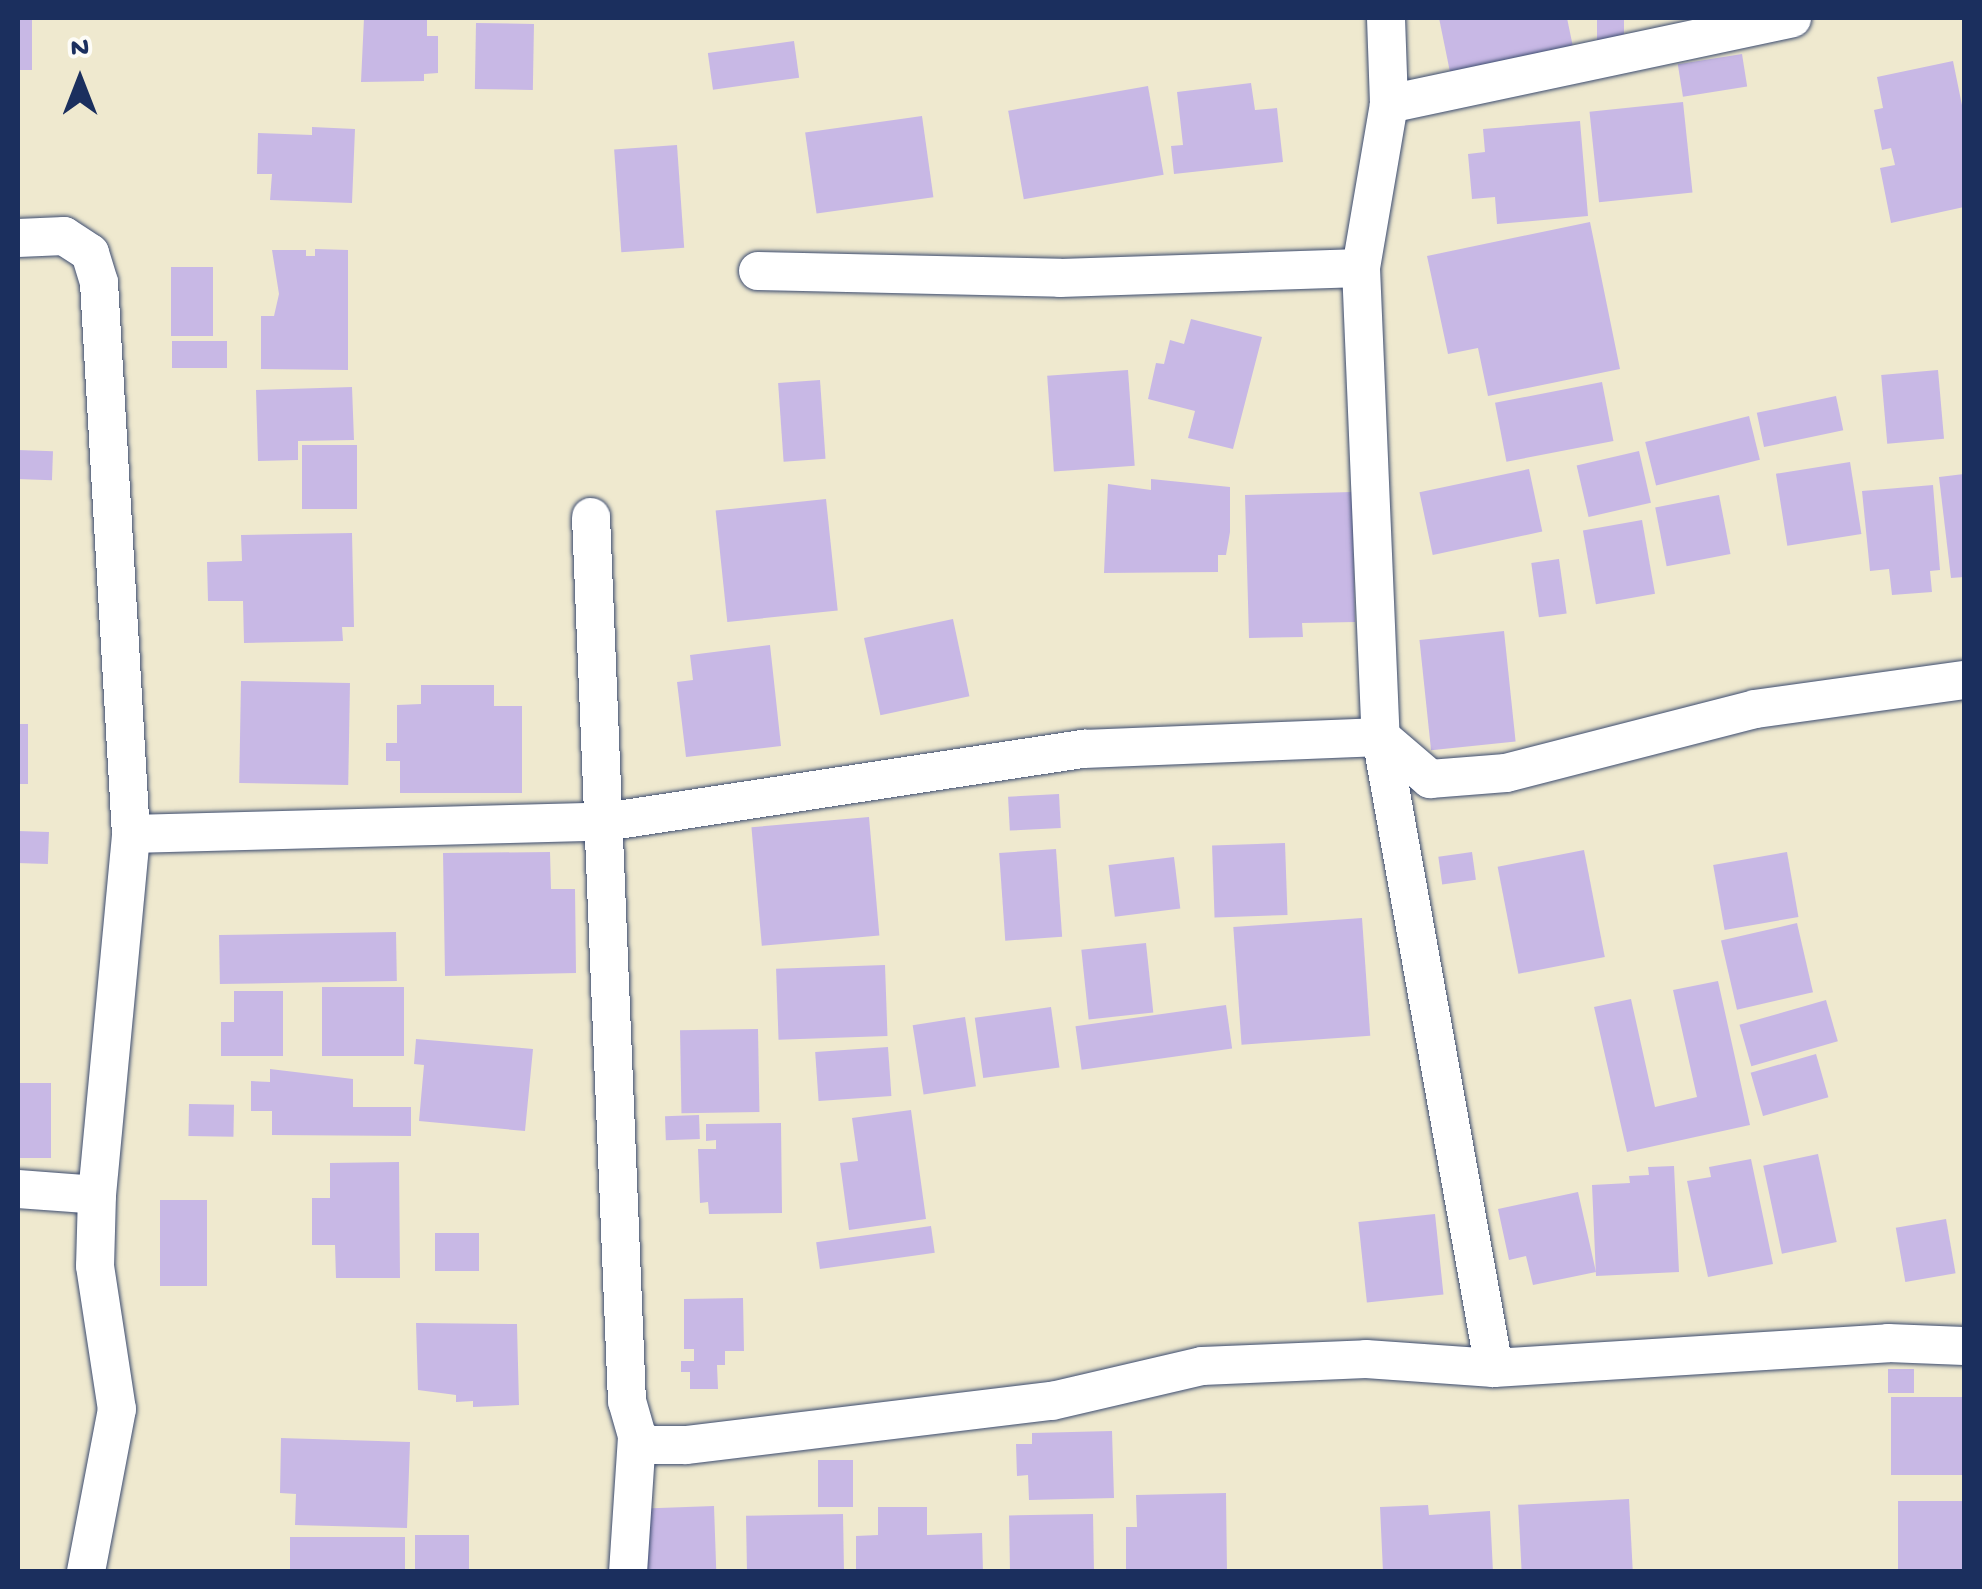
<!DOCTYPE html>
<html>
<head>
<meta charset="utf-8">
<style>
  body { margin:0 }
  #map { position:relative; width:1982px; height:1589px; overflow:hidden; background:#efe9cf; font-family:"Gochi Hand",sans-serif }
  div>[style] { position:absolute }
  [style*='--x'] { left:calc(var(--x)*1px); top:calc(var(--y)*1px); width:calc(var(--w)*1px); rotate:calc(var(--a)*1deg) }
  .building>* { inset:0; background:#c8b8e5; transform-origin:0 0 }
  .roads { filter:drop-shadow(0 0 2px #3b4b6f) drop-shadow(0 0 2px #3b4b6f) }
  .street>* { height:38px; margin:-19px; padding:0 19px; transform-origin:19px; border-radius:19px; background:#fff }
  span { translate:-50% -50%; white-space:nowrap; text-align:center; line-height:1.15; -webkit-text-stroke:10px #fdfcf7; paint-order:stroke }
  .frame { position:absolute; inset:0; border:20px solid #1b2f5e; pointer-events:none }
  .north { position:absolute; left:30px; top:30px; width:100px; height:100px; -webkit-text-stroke:8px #fdfcf7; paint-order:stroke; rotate:0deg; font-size:28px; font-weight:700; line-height:40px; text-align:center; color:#1b2f5e }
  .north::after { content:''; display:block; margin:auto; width:35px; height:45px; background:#1b2f5e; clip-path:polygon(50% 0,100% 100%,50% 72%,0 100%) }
</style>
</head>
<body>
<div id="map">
  <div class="building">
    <div style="left:18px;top:18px;width:14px;height:52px"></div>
    <div style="clip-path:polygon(364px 18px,427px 18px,427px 36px,438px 36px,438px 73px,424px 74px,424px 81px,361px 82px)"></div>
    <div style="clip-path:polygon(1439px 18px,1567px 18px,1573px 47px,1450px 72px)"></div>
    <div style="left:1597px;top:18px;width:27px;height:30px"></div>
    <div style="left:476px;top:23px;width:58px;height:66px;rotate:1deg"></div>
    <div style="left:794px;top:41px;width:37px;height:87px;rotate:82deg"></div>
    <div style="left:1742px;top:54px;width:33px;height:65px;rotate:81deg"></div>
    <div style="clip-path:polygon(1953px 61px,1964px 115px,1964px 207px,1891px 223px,1880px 168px,1895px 165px,1891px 148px,1882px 150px,1874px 110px,1883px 108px,1877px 77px)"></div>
    <div style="clip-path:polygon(1251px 83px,1255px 110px,1277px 108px,1283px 162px,1174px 174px,1171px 146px,1183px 145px,1177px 92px)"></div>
    <div style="left:1148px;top:86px;width:90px;height:142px;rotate:80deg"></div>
    <div style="left:1683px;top:102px;width:91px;height:94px;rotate:84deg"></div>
    <div style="left:922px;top:116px;width:82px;height:118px;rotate:82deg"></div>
    <div style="clip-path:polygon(1580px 121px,1588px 216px,1497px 224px,1495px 197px,1472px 199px,1468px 154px,1485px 152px,1483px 129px)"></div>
    <div style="clip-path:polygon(312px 127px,355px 129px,352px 203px,270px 200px,272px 174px,257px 174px,258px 133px,312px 135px)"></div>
    <div style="left:677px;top:145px;width:103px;height:63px;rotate:86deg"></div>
    <div style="clip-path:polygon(1590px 222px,1620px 369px,1488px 396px,1478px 348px,1448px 354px,1427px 256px)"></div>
    <div style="clip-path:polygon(315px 249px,348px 250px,348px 370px,261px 369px,261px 316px,274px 316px,279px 294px,272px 250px,306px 250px,306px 256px,315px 256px)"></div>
    <div style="left:171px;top:267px;width:42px;height:69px"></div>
    <div style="clip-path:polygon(1191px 319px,1262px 337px,1233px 449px,1188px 438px,1195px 411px,1148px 399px,1156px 363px,1164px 364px,1170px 340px,1184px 344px)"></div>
    <div style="left:172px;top:341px;width:55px;height:27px"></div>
    <div style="left:1128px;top:370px;width:96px;height:81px;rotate:86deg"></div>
    <div style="left:1938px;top:370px;width:69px;height:57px;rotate:85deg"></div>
    <div style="left:820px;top:380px;width:79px;height:42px;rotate:86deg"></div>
    <div style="left:1602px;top:382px;width:60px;height:109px;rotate:79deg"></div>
    <div style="clip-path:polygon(352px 387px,354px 440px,298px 441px,298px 460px,258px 461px,256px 390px)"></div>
    <div style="left:1836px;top:396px;width:35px;height:81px;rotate:78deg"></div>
    <div style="left:1749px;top:416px;width:45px;height:107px;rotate:76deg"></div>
    <div style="left:302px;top:445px;width:55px;height:64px"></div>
    <div style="left:18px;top:450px;width:35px;height:29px;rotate:2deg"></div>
    <div style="left:1639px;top:451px;width:53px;height:64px;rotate:77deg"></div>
    <div style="left:1850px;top:462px;width:73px;height:75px;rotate:81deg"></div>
    <div style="left:1529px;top:469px;width:64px;height:112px;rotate:78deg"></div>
    <div style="clip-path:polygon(1964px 474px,1964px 577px,1951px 578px,1939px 477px)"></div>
    <div style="clip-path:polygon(1151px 479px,1230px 487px,1230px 532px,1226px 555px,1218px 555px,1218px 572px,1104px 573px,1108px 484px,1151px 490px)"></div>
    <div style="clip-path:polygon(1933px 485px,1940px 570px,1930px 571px,1932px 592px,1892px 595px,1889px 569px,1870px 571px,1862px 491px)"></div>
    <div style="clip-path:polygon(1352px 492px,1355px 622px,1302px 623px,1303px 637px,1249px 638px,1245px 495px)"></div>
    <div style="left:1719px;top:495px;width:60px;height:65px;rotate:79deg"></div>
    <div style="left:826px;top:499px;width:112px;height:111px;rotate:84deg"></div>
    <div style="left:1642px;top:520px;width:75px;height:60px;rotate:80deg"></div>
    <div style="clip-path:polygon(352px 533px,354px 627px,342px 627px,343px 641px,244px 643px,243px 601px,208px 601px,207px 562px,242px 561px,241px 535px)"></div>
    <div style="left:1559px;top:559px;width:55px;height:28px;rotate:82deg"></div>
    <div style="left:953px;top:619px;width:79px;height:91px;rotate:78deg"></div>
    <div style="left:1504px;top:631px;width:111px;height:85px;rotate:84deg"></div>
    <div style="clip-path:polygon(770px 645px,781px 746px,686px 757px,677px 682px,693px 680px,690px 655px)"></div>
    <div style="left:241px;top:681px;width:109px;height:102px;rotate:1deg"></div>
    <div style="clip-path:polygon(421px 685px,494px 685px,494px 706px,522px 706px,522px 793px,400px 793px,400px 761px,386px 761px,386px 743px,397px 743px,397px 705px,421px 704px)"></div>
    <div style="left:18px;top:724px;width:10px;height:60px"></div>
    <div style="left:1059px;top:794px;width:34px;height:51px;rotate:87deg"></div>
    <div style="left:869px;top:817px;width:119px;height:118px;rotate:85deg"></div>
    <div style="left:18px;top:831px;width:31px;height:32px;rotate:2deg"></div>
    <div style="left:1285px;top:843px;width:72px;height:73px;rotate:88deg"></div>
    <div style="left:1056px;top:849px;width:88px;height:57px;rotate:86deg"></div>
    <div style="left:1584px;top:850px;width:109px;height:88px;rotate:79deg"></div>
    <div style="clip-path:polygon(550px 852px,551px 889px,575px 889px,576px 973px,445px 976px,443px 853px)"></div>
    <div style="left:1472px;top:852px;width:28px;height:34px;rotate:82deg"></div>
    <div style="left:1787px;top:852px;width:66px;height:75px;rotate:80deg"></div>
    <div style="left:1174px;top:857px;width:52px;height:66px;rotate:83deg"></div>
    <div style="left:1362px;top:918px;width:118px;height:129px;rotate:86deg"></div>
    <div style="left:1797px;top:923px;width:71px;height:78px;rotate:77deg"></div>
    <div style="left:396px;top:932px;width:49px;height:177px;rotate:89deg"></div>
    <div style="left:1146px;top:943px;width:70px;height:65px;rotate:84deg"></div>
    <div style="left:885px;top:965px;width:71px;height:109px;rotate:88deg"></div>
    <div style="clip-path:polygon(1718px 981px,1750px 1125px,1627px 1152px,1594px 1007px,1631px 999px,1655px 1107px,1697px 1097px,1673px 990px)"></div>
    <div style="left:322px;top:987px;width:82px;height:69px"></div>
    <div style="clip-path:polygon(234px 991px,283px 991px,283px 1056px,221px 1056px,221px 1022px,234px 1022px)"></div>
    <div style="left:1826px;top:1000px;width:43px;height:90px;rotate:74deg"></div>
    <div style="left:1226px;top:1005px;width:44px;height:152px;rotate:82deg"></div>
    <div style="left:1051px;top:1007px;width:61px;height:77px;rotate:82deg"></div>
    <div style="left:965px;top:1017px;width:70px;height:53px;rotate:81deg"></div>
    <div style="left:758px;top:1029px;width:83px;height:78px;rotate:89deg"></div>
    <div style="clip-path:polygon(416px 1039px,533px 1049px,525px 1131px,419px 1121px,424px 1065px,414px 1064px)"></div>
    <div style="left:888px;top:1047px;width:49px;height:73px;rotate:86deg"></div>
    <div style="left:1816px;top:1054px;width:45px;height:68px;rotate:74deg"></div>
    <div style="clip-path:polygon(270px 1069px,353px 1079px,353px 1107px,411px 1107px,411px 1136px,272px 1135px,272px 1111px,251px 1111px,251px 1081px,270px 1082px)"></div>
    <div style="left:18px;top:1083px;width:33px;height:75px"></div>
    <div style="left:189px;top:1104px;width:45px;height:32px;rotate:1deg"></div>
    <div style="clip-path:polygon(911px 1110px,926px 1219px,849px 1230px,840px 1163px,858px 1161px,852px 1118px)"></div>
    <div style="left:699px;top:1115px;width:24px;height:34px;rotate:88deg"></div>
    <div style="clip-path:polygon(781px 1123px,782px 1213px,709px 1214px,708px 1202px,700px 1203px,698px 1149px,716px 1149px,716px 1140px,706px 1141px,706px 1124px)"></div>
    <div style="left:1818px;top:1154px;width:90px;height:56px;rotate:78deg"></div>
    <div style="clip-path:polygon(1751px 1159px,1773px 1264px,1708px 1277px,1687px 1181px,1711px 1177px,1709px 1167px)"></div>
    <div style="clip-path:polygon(399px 1162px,400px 1278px,336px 1278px,335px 1245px,312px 1245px,312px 1198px,330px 1198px,330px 1163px)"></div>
    <div style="clip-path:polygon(1674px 1166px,1679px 1272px,1596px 1276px,1592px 1185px,1630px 1183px,1629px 1176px,1649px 1175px,1648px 1167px)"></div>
    <div style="clip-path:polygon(1578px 1192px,1596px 1272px,1533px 1285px,1526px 1256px,1509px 1260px,1498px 1209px)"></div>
    <div style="left:160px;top:1200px;width:47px;height:86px"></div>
    <div style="left:1435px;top:1214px;width:81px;height:77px;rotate:84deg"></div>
    <div style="left:1946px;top:1219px;width:55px;height:51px;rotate:80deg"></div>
    <div style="left:931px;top:1226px;width:27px;height:116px;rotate:82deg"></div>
    <div style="left:435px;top:1233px;width:44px;height:38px"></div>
    <div style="clip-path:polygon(743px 1298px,744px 1351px,725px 1351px,725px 1365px,717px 1365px,718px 1389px,690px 1389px,690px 1372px,681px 1372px,681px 1361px,694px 1361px,694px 1349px,684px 1349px,684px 1299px)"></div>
    <div style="clip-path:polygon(416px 1323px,517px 1324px,519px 1405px,473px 1407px,473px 1401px,456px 1402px,456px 1395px,418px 1390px)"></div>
    <div style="left:1888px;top:1369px;width:26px;height:24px"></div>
    <div style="left:1964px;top:1397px;width:78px;height:73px;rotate:90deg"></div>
    <div style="clip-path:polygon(1112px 1431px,1114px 1498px,1029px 1500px,1028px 1475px,1017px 1476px,1016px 1444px,1032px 1444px,1032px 1433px)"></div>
    <div style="clip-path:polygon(281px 1438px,410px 1442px,407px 1528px,295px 1525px,296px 1494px,280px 1493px)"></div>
    <div style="left:818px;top:1460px;width:35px;height:47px"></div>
    <div style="clip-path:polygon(1226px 1493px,1227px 1572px,1126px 1572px,1126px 1527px,1137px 1527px,1136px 1495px)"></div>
    <div style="left:1629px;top:1499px;width:73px;height:111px;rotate:87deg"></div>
    <div style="left:1964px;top:1501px;width:71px;height:66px;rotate:90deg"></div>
    <div style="clip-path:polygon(1428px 1505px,1429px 1515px,1490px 1511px,1493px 1572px,1383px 1572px,1380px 1507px)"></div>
    <div style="left:714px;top:1506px;width:66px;height:69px;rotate:88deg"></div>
    <div style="clip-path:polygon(878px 1507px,927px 1507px,927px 1535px,982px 1533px,983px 1572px,856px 1572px,856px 1536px,878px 1535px)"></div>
    <div style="left:843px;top:1514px;width:58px;height:97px;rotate:89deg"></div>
    <div style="left:1093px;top:1514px;width:58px;height:84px;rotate:89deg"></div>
    <div style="left:415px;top:1535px;width:54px;height:37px"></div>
    <div style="left:290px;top:1537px;width:115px;height:35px"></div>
  </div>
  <div class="roads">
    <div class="street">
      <div style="--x:1386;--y:18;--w:86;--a:88"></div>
      <div style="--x:1389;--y:104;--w:166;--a:99.7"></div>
      <div style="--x:1361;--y:268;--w:469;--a:87.6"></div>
      <div style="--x:1381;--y:737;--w:641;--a:79.85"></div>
      <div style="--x:1389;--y:104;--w:412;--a:-12"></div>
      <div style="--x:18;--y:238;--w:46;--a:-2.5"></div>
      <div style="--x:64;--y:236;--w:31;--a:33"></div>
      <div style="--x:90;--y:253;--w:31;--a:73"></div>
      <div style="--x:99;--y:283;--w:552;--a:86.68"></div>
      <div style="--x:758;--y:271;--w:302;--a:1.3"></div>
      <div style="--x:1060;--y:278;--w:301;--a:-1.9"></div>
      <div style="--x:591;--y:517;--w:885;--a:87.67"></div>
      <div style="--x:627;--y:1401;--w:37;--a:74"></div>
      <div style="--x:637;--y:1437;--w:135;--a:93.8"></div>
      <div style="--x:18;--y:1189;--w:79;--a:4.3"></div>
      <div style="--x:97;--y:1195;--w:71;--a:91.6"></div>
      <div style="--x:95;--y:1266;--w:145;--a:81.3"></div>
      <div style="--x:117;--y:1409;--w:166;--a:100.8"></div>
      <div style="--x:97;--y:1195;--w:363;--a:-84.6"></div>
      <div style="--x:131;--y:834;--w:474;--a:-1.5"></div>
      <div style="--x:605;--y:822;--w:485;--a:-8.7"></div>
      <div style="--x:1084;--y:749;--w:297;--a:-2.3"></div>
      <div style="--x:1381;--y:737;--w:65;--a:40.6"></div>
      <div style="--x:1430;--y:779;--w:76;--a:-4.5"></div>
      <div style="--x:1506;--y:773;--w:257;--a:-14.4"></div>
      <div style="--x:1755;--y:709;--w:211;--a:-7.9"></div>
      <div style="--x:637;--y:1437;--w:14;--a:34"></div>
      <div style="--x:649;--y:1445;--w:37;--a:0"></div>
      <div style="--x:686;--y:1445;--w:369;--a:-6.9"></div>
      <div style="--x:1052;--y:1401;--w:154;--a:-13.1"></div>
      <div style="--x:1202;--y:1366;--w:164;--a:-2.4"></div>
      <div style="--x:1366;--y:1359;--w:128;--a:4"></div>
      <div style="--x:1494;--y:1368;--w:395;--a:-3.6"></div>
      <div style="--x:1888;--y:1343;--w:76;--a:2.3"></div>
    </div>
  </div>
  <div class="frame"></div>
  <div class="north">N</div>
</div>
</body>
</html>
